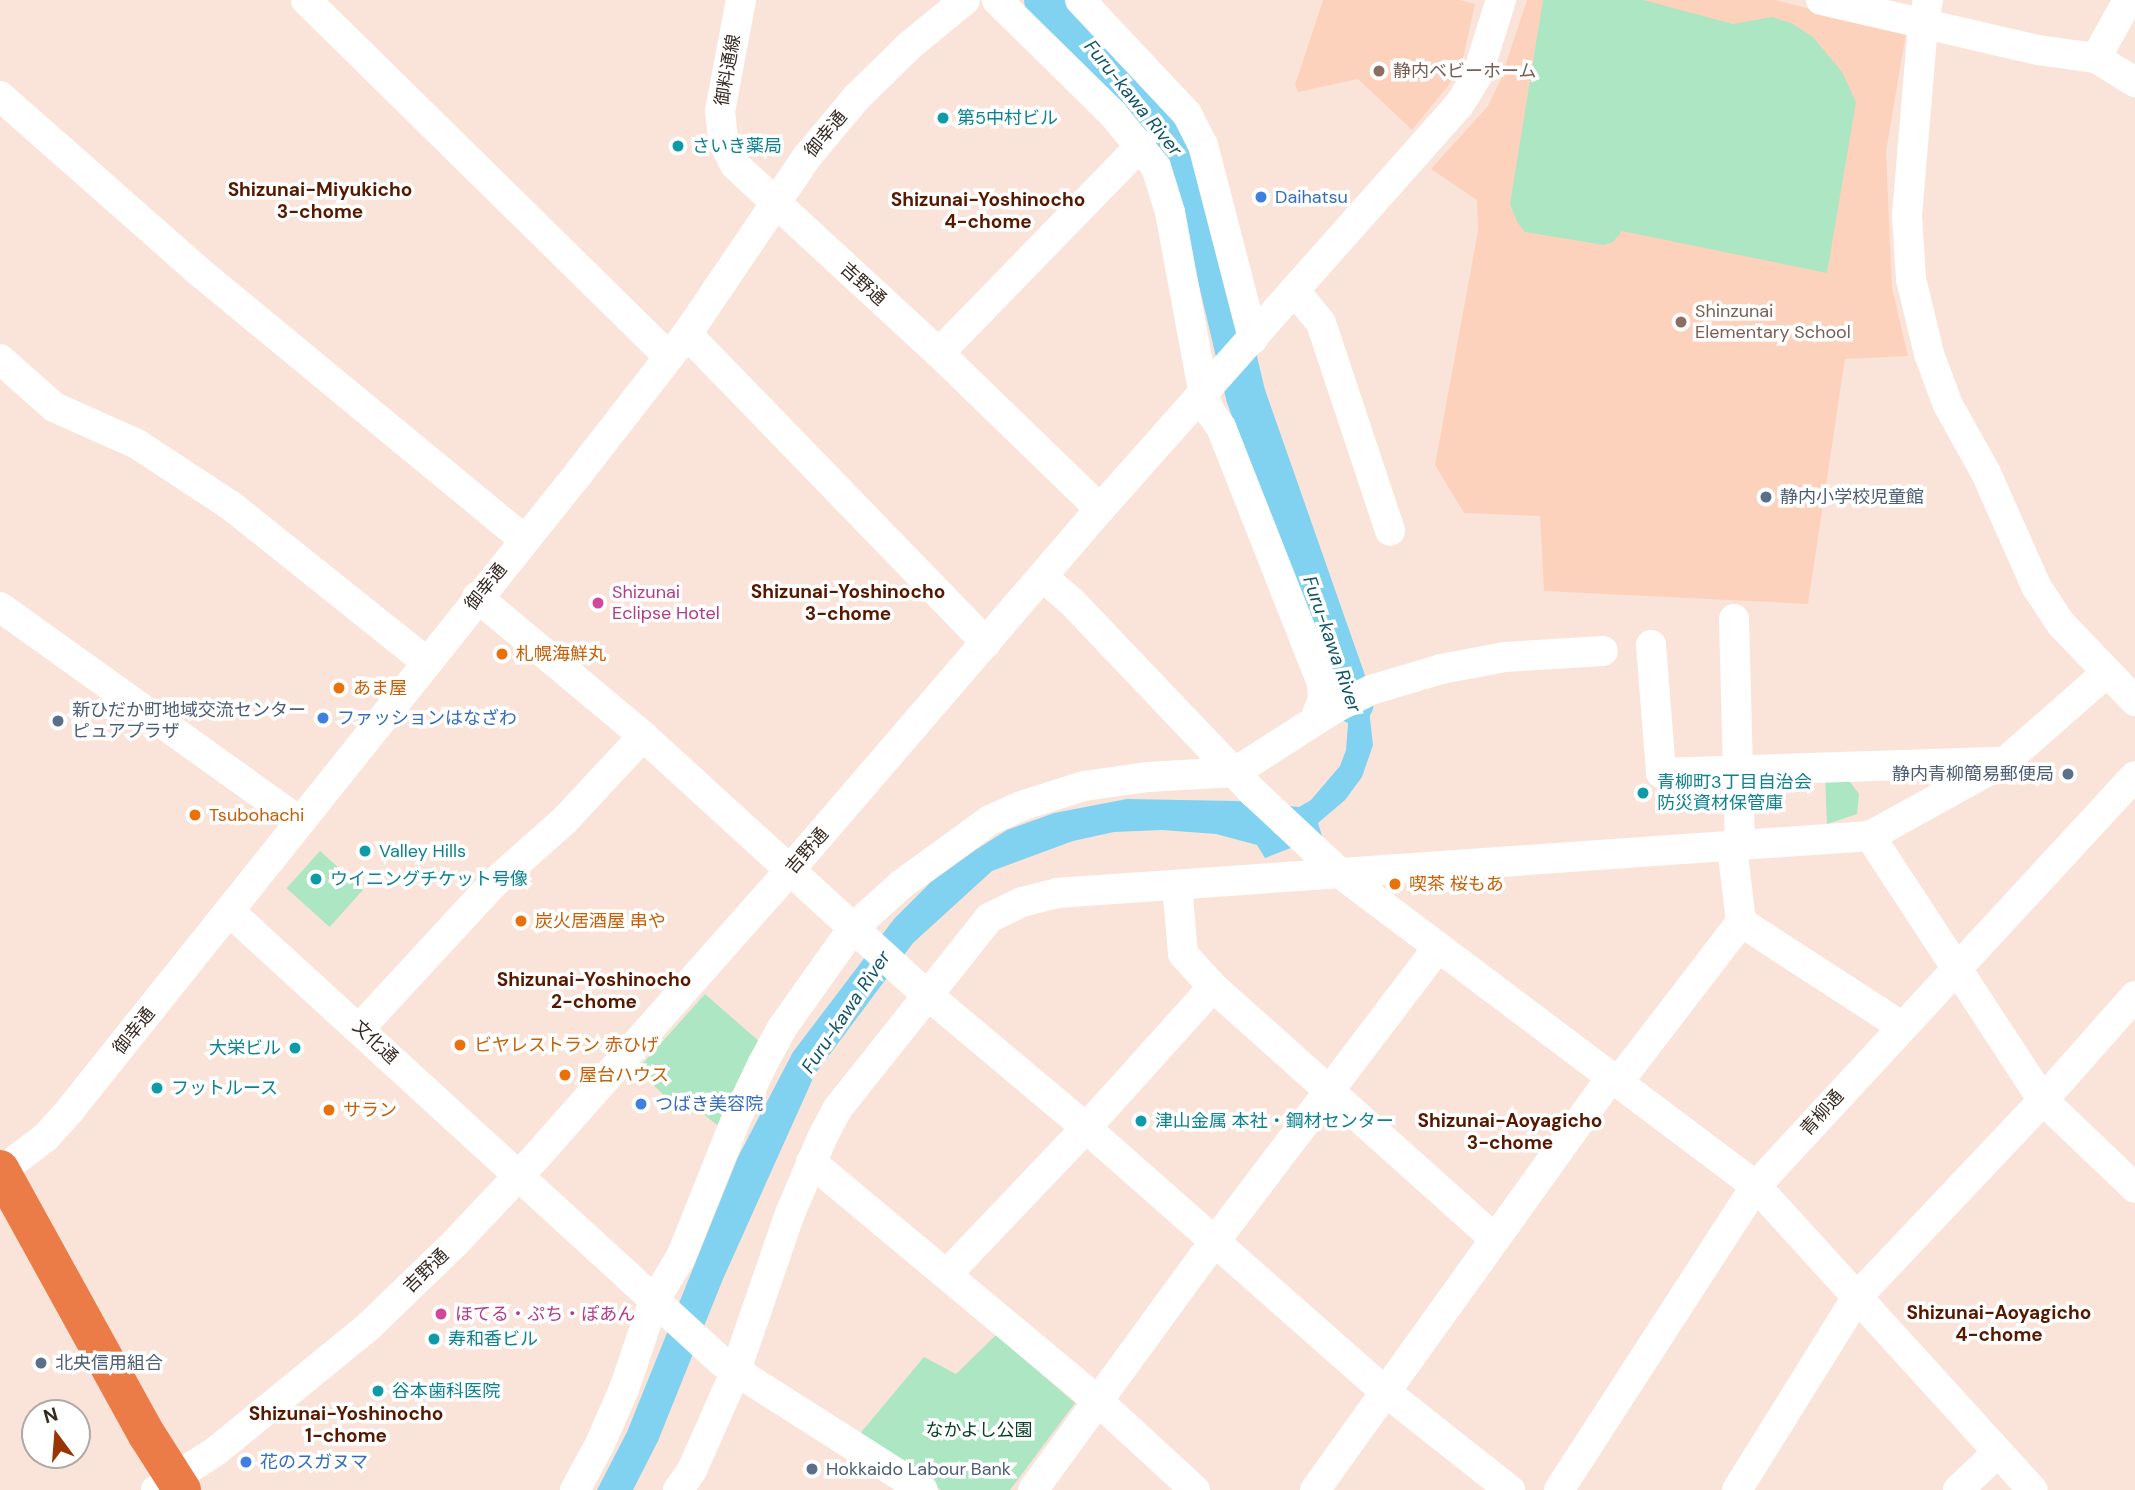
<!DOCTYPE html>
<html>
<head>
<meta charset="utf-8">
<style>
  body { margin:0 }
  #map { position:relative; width:2135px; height:1490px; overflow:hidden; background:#fae4d9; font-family:"DM Sans","Noto Sans JP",sans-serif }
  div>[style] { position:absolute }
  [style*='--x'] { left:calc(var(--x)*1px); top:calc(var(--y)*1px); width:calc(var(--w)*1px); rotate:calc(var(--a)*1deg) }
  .built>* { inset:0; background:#fdd2bd }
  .green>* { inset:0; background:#ace6c3; transform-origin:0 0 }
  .water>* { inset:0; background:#81d2f1 }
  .river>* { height:40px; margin:-20px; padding:0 20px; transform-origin:20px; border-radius:20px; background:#81d2f1 }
  .minor>* { height:30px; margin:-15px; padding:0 15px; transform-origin:15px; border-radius:15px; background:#fff }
  .highway>* { height:38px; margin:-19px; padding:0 19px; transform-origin:19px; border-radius:19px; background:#eb7b47 }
  .dots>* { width:19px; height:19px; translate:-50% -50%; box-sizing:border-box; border:4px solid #fff; border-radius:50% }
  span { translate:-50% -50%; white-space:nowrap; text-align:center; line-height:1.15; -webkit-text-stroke:7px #fff; paint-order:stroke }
  .street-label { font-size:18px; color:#362922 }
  .education-label { font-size:18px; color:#785e54 }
  .left { translate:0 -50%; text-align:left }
  .culture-label { font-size:18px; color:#0d838f }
  .right { translate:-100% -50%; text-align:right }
  .shop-label { font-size:18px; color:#366cbe }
  .service-label { font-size:18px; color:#4e5e75 }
  .hotel-label { font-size:18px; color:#b23c85 }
  .food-label { font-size:18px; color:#c56008 }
  .park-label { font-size:18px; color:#0a4228 }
  .water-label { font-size:19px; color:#0e5368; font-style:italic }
  .neighbourhood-label { font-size:19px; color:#571800; font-weight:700 }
  .north { position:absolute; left:21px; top:1399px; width:70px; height:70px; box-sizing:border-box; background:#fff; border:2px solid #afa9a7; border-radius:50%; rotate:344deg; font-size:19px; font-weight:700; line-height:28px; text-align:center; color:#362922 }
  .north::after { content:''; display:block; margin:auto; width:24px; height:32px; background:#993404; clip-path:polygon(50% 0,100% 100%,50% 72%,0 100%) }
</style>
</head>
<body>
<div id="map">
  <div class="built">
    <div style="clip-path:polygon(1323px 0,1459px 0,1475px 4px,1462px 63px,1452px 81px,1412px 130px,1358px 79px,1298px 92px,1295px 85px)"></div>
    <div style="clip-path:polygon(1527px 0,1775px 0,1906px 33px,1886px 152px,1892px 288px,1908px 356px,1845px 359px,1808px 604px,1544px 591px,1540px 516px,1464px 513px,1435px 465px,1478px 231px,1477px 200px,1431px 169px,1488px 106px,1500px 81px)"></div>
  </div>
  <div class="green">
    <div style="clip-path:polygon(1543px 0,1643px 0,1733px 24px,1772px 17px,1791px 23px,1813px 37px,1842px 72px,1856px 102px,1827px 273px,1622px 231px,1613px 242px,1604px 245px,1525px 232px,1517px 222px,1510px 204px)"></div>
    <div style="clip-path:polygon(1825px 775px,1848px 779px,1859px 794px,1857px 814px,1827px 824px)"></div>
    <div style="left:320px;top:851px;width:58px;height:50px;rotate:42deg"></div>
    <div style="clip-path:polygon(705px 994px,761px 1043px,723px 1130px,689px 1102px,680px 1110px,637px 1070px)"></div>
    <div style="clip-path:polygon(996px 1335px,1075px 1403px,1010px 1490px,941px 1490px,858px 1436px,924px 1357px,956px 1374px)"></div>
  </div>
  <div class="water">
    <div style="clip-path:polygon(1347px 649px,1369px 709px,1373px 745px,1362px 777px,1345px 800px,1318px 823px,1322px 836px,1265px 858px,1257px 845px,1216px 834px,1162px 830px,1114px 832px,1073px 841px,992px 871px,913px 943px,815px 1074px,723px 1279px,658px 1441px,633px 1490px,597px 1490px,627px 1432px,738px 1157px,793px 1052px,894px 919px,931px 882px,977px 849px,1007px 830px,1054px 813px,1127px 799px,1236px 801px,1299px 807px,1311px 800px,1340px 766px,1346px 750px,1348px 724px,1328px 656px)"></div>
  </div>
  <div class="river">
    <div style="--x:1044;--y:0;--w:59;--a:42.9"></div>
    <div style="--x:1087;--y:40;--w:102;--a:49"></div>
    <div style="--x:1154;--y:117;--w:41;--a:50.9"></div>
    <div style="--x:1180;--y:149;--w:28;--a:63"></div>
    <div style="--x:1193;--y:174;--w:228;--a:76.6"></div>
    <div style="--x:1246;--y:396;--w:326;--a:70.7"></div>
  </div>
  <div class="minor">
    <div style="--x:306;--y:0;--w:509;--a:44.52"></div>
    <div style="--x:741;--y:0;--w:113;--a:100.7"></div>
    <div style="--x:720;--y:111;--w:31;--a:84"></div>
    <div style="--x:723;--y:142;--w:26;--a:62"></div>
    <div style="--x:735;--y:165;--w:277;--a:42.7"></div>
    <div style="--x:939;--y:353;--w:224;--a:44.1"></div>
    <div style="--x:997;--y:0;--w:163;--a:44.5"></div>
    <div style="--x:1113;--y:114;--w:68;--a:50.9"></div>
    <div style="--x:1156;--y:167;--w:47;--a:72.7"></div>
    <div style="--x:1170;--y:212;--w:186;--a:79.5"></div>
    <div style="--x:1204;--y:395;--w:18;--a:71"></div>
    <div style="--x:1210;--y:412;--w:19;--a:54"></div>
    <div style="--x:1221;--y:427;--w:275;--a:68.5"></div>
    <div style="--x:1322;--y:683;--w:16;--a:86"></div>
    <div style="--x:1323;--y:699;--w:22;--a:111"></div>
    <div style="--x:1080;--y:0;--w:156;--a:46.8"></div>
    <div style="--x:1187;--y:114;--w:35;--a:63"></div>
    <div style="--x:1203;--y:145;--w:200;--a:75.5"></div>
    <div style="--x:1821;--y:0;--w:223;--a:13"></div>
    <div style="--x:2038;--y:50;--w:59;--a:7.9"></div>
    <div style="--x:2096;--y:58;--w:46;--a:31.6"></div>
    <div style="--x:1928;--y:0;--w:25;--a:101"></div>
    <div style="--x:1923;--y:25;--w:191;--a:94.8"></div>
    <div style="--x:1907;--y:215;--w:64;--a:86.4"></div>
    <div style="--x:1911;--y:279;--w:77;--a:76.5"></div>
    <div style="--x:1929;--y:354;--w:54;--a:69.6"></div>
    <div style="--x:1948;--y:405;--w:78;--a:60.8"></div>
    <div style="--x:1986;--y:473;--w:124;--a:66.1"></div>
    <div style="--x:2036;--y:586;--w:45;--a:56.7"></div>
    <div style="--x:2061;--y:624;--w:107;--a:46.1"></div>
    <div style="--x:2096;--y:58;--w:66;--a:-61.1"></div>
    <div style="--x:0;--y:96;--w:269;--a:41.4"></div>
    <div style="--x:202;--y:274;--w:417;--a:39.5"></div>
    <div style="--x:1295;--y:291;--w:41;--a:50.9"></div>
    <div style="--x:1321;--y:323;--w:219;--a:71.6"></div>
    <div style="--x:687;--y:334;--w:430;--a:45.9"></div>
    <div style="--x:939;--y:353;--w:290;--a:-45.8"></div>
    <div style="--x:0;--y:359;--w:72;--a:41.6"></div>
    <div style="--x:54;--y:407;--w:91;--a:24"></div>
    <div style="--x:137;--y:444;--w:111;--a:33.3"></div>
    <div style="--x:230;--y:505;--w:252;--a:38.6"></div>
    <div style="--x:1043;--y:577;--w:37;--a:41"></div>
    <div style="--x:1071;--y:601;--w:265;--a:46.4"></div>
    <div style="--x:1254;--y:793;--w:119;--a:43"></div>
    <div style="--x:1341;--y:874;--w:519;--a:36.94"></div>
    <div style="--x:1756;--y:1186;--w:411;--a:47.7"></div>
    <div style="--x:477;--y:597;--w:217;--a:39.9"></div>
    <div style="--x:643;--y:736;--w:371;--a:42.4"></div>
    <div style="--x:917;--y:986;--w:221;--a:40"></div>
    <div style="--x:1086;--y:1128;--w:401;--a:41.4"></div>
    <div style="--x:1387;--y:1393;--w:157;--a:38.3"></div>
    <div style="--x:0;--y:607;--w:369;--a:35.6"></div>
    <div style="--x:1734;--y:619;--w:226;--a:88.5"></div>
    <div style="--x:1651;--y:645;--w:128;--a:85.5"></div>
    <div style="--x:1661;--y:773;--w:340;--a:-1.9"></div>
    <div style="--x:1870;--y:836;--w:316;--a:56.8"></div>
    <div style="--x:2043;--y:1100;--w:127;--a:43.7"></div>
    <div style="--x:1177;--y:885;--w:69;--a:85"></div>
    <div style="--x:1183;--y:954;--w:45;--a:47.7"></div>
    <div style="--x:1213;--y:987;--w:377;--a:41.8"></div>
    <div style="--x:229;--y:911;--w:668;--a:42.45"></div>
    <div style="--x:722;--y:1362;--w:238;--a:32.5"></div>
    <div style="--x:1741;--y:922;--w:191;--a:33"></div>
    <div style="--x:360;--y:1028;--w:197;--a:-47.3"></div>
    <div style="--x:494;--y:883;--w:95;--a:-41.6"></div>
    <div style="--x:565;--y:820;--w:115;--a:-47.1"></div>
    <div style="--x:1619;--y:1081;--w:200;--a:-52.5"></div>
    <div style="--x:1741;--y:922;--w:77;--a:-96.8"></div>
    <div style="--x:811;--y:1162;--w:372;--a:39.8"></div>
    <div style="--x:1097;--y:1400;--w:133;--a:42.6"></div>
    <div style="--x:1;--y:1171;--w:56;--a:-37.1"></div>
    <div style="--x:46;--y:1137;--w:36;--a:-48"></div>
    <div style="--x:70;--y:1110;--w:814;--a:-51.38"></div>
    <div style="--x:578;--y:474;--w:177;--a:-52.1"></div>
    <div style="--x:687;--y:334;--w:212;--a:-55.9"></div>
    <div style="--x:806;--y:158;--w:80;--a:-50.1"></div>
    <div style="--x:857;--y:97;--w:73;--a:-44.4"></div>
    <div style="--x:909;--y:46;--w:72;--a:-39.4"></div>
    <div style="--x:947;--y:1274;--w:202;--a:-46.4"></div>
    <div style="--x:1086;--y:1128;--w:190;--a:-48"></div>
    <div style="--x:156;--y:1490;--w:72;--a:-33"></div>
    <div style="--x:216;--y:1451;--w:196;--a:-39.2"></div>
    <div style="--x:368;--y:1327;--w:121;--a:-44"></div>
    <div style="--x:455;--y:1243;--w:120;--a:-46.7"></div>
    <div style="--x:537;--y:1156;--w:351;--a:-48.5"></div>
    <div style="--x:770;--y:893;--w:506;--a:-49.33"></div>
    <div style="--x:1100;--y:509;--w:540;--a:-48.38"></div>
    <div style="--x:1459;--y:105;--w:34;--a:-58"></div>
    <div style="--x:1477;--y:76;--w:80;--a:-72.5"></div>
    <div style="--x:575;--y:1490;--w:50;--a:-61.4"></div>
    <div style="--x:599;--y:1446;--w:62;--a:-66.3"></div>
    <div style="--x:624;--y:1389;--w:93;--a:-71.2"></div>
    <div style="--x:654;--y:1301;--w:52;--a:-58.5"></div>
    <div style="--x:681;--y:1257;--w:151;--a:-68.2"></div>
    <div style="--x:737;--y:1117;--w:58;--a:-64.3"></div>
    <div style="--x:762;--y:1065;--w:42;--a:-61.6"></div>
    <div style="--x:782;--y:1028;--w:123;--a:-54.6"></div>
    <div style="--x:853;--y:928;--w:66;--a:-41.9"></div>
    <div style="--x:902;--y:884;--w:109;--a:-36"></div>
    <div style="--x:990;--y:820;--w:34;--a:-24"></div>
    <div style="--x:1021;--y:806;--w:66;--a:-17.6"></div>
    <div style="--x:1084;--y:786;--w:65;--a:-8"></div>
    <div style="--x:1148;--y:777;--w:87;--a:-3.3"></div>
    <div style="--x:1235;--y:772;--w:119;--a:-32.6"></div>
    <div style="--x:1335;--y:708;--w:40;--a:-26.6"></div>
    <div style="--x:1371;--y:690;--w:73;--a:-16.7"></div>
    <div style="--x:1441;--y:669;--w:65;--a:-10.6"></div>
    <div style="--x:1505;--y:657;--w:98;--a:-3.5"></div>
    <div style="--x:678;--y:1490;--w:24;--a:-55"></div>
    <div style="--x:692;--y:1470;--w:106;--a:-66.1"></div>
    <div style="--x:735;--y:1373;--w:166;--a:-71"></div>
    <div style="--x:789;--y:1216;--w:87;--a:-67"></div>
    <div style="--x:823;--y:1136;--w:32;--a:-62"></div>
    <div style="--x:838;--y:1108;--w:243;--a:-51.5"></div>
    <div style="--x:989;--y:918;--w:37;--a:-26"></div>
    <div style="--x:1022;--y:902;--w:36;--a:-14"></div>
    <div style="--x:1057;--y:893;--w:815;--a:-4.01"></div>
    <div style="--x:1870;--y:836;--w:155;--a:-28.9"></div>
    <div style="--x:2006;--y:761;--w:133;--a:-41.3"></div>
    <div style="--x:1033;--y:1490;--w:288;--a:-53.9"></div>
    <div style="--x:1203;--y:1257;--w:389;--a:-52.8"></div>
    <div style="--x:1315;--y:1490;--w:510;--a:-54.34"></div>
    <div style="--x:1559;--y:1490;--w:362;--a:-57.1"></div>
    <div style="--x:1756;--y:1186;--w:558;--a:-47.25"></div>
    <div style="--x:1737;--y:1490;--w:227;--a:-58.1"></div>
    <div style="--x:1857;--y:1297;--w:271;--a:-46.6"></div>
    <div style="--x:2043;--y:1100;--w:139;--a:-48.5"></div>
    <div style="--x:1958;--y:1490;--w:55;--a:-43.5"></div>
  </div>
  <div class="highway">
    <div style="--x:0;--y:1169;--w:304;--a:61.1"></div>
    <div style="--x:147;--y:1435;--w:65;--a:57.5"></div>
  </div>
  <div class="dots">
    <div style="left:1379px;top:71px;background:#8d6e63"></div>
    <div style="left:943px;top:118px;background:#0f9aa8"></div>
    <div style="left:678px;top:146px;background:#0f9aa8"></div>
    <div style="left:1261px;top:197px;background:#3f7fe0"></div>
    <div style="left:1681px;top:322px;background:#8d6e63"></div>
    <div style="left:1766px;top:497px;background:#5c6f8a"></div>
    <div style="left:598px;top:603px;background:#d1479c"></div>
    <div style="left:502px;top:654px;background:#e8710a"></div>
    <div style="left:339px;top:688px;background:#e8710a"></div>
    <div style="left:323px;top:718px;background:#3f7fe0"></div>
    <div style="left:58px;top:721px;background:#5c6f8a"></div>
    <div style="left:2068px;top:774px;background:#5c6f8a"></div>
    <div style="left:1643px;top:793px;background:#0f9aa8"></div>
    <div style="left:195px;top:815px;background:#e8710a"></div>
    <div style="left:365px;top:851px;background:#0f9aa8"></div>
    <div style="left:316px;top:879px;background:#0f9aa8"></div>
    <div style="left:1395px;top:884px;background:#e8710a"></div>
    <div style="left:521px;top:921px;background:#e8710a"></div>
    <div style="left:460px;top:1045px;background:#e8710a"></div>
    <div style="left:295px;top:1048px;background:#0f9aa8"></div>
    <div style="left:565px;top:1075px;background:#e8710a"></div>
    <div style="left:157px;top:1088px;background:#0f9aa8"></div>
    <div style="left:641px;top:1104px;background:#3f7fe0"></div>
    <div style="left:329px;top:1110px;background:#e8710a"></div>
    <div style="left:1141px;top:1121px;background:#0f9aa8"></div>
    <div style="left:441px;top:1314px;background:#d1479c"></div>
    <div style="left:434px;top:1339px;background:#0f9aa8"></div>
    <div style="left:41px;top:1363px;background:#5c6f8a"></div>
    <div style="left:378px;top:1391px;background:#0f9aa8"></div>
    <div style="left:246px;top:1462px;background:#3f7fe0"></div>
    <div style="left:812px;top:1469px;background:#5c6f8a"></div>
  </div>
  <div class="street-label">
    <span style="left:728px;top:70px;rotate:-80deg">御料通線</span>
    <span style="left:826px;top:134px;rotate:-50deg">御幸通</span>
    <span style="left:863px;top:284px;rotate:42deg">吉野通</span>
    <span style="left:486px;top:587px;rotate:-51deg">御幸通</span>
    <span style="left:807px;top:851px;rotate:-49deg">吉野通</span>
    <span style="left:134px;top:1031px;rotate:-51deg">御幸通</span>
    <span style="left:375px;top:1042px;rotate:43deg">文化通</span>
    <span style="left:1822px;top:1113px;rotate:-48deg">青柳通</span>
    <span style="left:426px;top:1271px;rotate:-44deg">吉野通</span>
  </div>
  <div class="education-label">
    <span class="left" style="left:1393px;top:71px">静内ベビーホーム</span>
    <span class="left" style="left:1695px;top:322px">Shinzunai<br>Elementary School</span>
  </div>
  <div class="culture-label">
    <span class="left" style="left:957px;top:118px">第5中村ビル</span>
    <span class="left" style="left:692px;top:146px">さいき薬局</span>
    <span class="left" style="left:1657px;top:793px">青柳町3丁目自治会<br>防災資材保管庫</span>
    <span class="left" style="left:379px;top:851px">Valley Hills</span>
    <span class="left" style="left:330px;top:879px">ウイニングチケット号像</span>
    <span class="right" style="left:281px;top:1048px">大栄ビル</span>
    <span class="left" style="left:171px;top:1088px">フットルース</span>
    <span class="left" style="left:1155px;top:1121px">津山金属 本社・鋼材センター</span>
    <span class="left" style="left:448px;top:1339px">寿和香ビル</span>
    <span class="left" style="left:392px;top:1391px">谷本歯科医院</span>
  </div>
  <div class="shop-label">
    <span class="left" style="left:1275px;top:197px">Daihatsu</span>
    <span class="left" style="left:337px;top:718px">ファッションはなざわ</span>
    <span class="left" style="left:655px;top:1104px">つばき美容院</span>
    <span class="left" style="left:260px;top:1462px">花のスガヌマ</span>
  </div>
  <div class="service-label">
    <span class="left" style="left:1780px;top:497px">静内小学校児童館</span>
    <span class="left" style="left:72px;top:721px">新ひだか町地域交流センター<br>ピュアプラザ</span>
    <span class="right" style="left:2054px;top:774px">静内青柳簡易郵便局</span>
    <span class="left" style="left:55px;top:1363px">北央信用組合</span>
    <span class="left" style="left:826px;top:1469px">Hokkaido Labour Bank</span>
  </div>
  <div class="hotel-label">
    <span class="left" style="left:612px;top:603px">Shizunai<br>Eclipse Hotel</span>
    <span class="left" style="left:455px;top:1314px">ほてる・ぷち・ぽあん</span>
  </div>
  <div class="food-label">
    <span class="left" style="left:516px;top:654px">札幌海鮮丸</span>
    <span class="left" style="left:353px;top:688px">あま屋</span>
    <span class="left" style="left:209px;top:815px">Tsubohachi</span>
    <span class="left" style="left:1409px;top:884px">喫茶 桜もあ</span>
    <span class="left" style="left:535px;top:921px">炭火居酒屋 串や</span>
    <span class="left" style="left:474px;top:1045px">ビヤレストラン 赤ひげ</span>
    <span class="left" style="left:579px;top:1075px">屋台ハウス</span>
    <span class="left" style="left:343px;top:1110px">サラン</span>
  </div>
  <div class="park-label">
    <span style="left:979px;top:1430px">なかよし公園</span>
  </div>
  <div class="water-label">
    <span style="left:1133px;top:98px;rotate:51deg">Furu-kawa River</span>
    <span style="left:1332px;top:644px;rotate:71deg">Furu-kawa River</span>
    <span style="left:846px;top:1012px;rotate:-56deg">Furu-kawa River</span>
  </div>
  <div class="neighbourhood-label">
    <span style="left:320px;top:201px">Shizunai-Miyukicho<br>3-chome</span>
    <span style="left:988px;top:211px">Shizunai-Yoshinocho<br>4-chome</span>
    <span style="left:848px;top:603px">Shizunai-Yoshinocho<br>3-chome</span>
    <span style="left:594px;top:991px">Shizunai-Yoshinocho<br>2-chome</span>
    <span style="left:1510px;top:1132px">Shizunai-Aoyagicho<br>3-chome</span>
    <span style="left:1999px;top:1324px">Shizunai-Aoyagicho<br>4-chome</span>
    <span style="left:346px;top:1425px">Shizunai-Yoshinocho<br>1-chome</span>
  </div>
  <div class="north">N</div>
</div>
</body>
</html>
